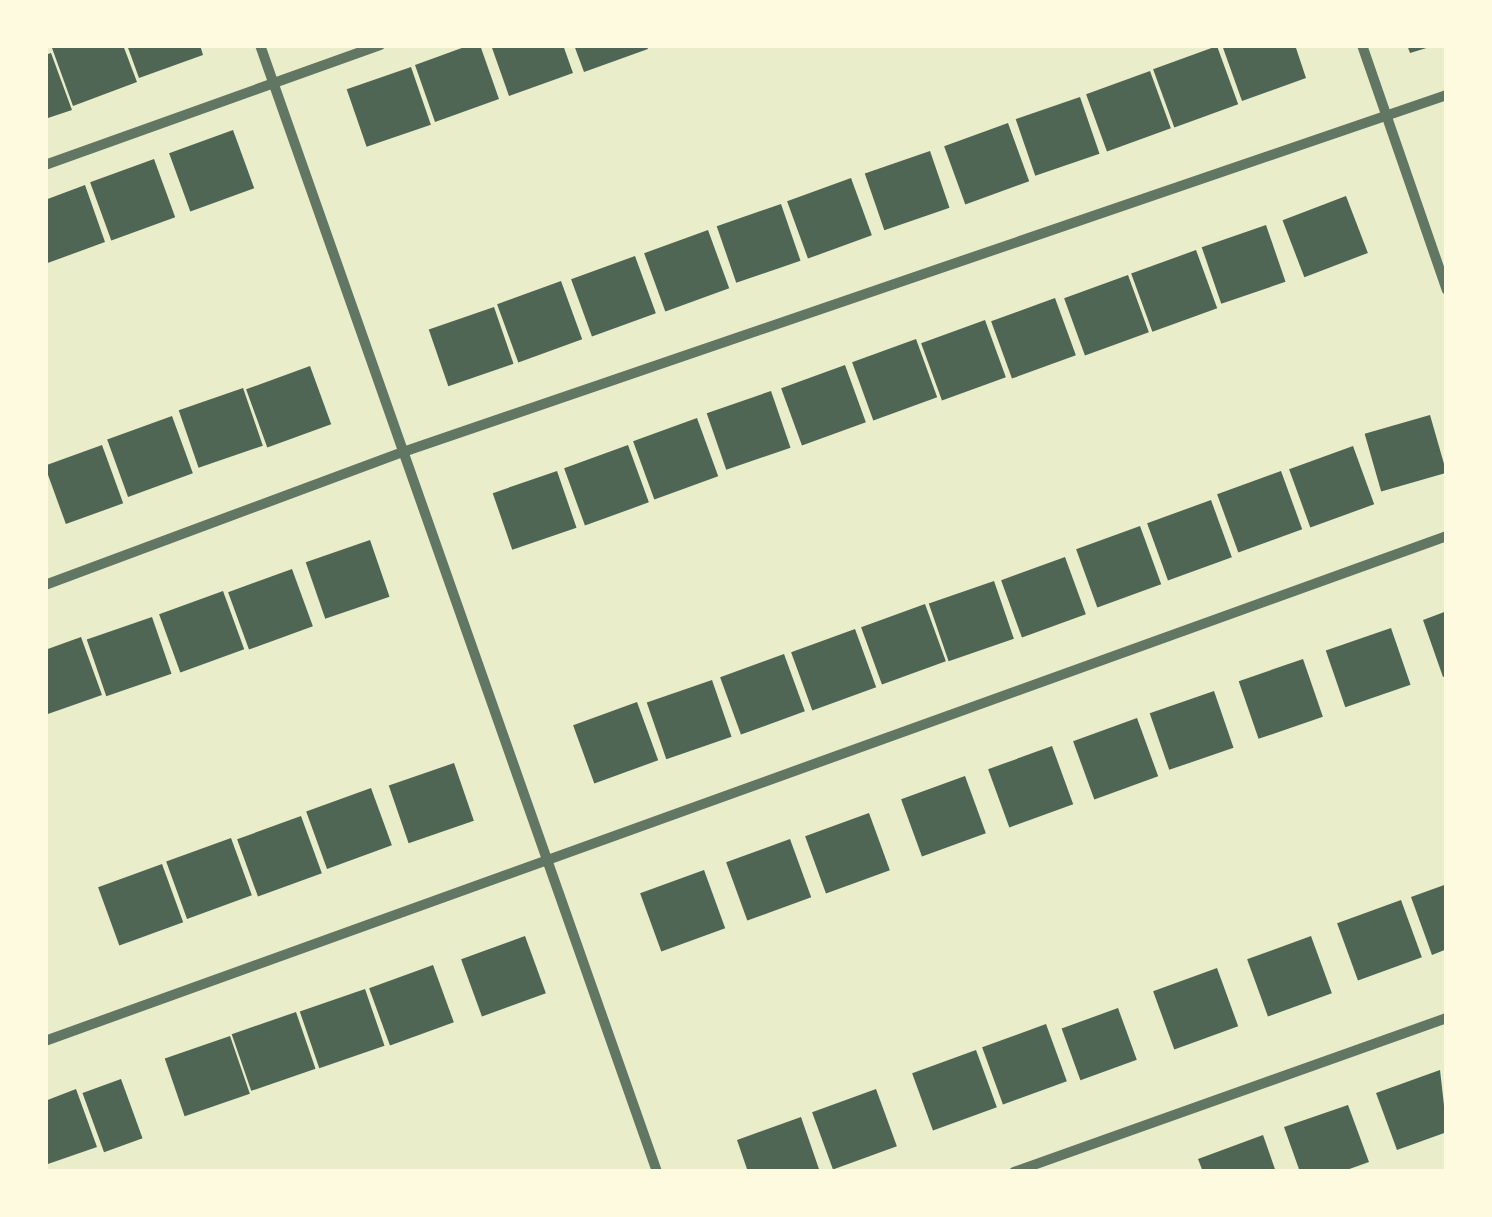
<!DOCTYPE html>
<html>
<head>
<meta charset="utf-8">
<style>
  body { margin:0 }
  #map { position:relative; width:1492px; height:1217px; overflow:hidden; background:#e9edc9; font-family:Manrope,sans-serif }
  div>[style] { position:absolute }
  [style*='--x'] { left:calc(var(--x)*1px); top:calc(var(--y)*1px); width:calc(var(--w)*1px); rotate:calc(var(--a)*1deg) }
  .building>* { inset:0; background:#4f6655; transform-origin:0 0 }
  .minor>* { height:10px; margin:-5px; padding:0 5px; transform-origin:5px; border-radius:5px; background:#617663 }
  span { translate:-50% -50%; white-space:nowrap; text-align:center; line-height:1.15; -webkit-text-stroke:10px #fefae0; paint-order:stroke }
  .frame { position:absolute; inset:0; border:48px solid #fefae0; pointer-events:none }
</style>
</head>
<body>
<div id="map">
  <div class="building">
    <div style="clip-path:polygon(61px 45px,123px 45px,137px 82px,73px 106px,52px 48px)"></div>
    <div style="clip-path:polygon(127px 45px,200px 45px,203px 55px,139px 78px)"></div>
    <div style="clip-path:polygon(470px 45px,480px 45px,499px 99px,435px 122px,415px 65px)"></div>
    <div style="clip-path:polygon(491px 45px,563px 45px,573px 73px,509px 96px)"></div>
    <div style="clip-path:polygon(574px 45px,646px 45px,648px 49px,584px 72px)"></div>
    <div style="clip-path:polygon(1222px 45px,1295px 45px,1306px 78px,1242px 101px)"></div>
    <div style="clip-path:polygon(1407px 45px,1433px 45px,1433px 46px,1410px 53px)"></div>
    <div style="left:1217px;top:46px;width:62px;height:68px;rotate:70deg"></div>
    <div style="clip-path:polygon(51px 53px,72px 110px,45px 119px,45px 55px)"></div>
    <div style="left:411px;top:67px;width:61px;height:68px;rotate:71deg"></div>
    <div style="left:1150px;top:71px;width:61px;height:68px;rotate:70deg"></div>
    <div style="left:1080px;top:97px;width:60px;height:68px;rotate:71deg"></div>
    <div style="left:1008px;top:123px;width:62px;height:68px;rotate:70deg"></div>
    <div style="left:233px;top:130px;width:62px;height:68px;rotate:70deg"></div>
    <div style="left:930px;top:151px;width:60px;height:69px;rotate:71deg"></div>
    <div style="left:154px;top:159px;width:62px;height:68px;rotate:70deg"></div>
    <div style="left:851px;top:178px;width:61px;height:68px;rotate:70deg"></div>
    <div style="clip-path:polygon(85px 185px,105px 242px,45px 264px,45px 200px)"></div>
    <div style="left:1346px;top:196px;width:61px;height:68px;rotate:69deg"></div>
    <div style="left:781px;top:204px;width:60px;height:68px;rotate:71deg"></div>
    <div style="left:1266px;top:225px;width:60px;height:68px;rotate:71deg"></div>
    <div style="left:708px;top:230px;width:62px;height:68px;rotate:70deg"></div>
    <div style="left:1196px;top:250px;width:62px;height:69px;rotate:70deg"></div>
    <div style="left:635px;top:256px;width:61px;height:68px;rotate:70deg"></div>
    <div style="left:1128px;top:275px;width:61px;height:68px;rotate:70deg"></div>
    <div style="left:561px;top:281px;width:62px;height:68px;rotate:70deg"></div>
    <div style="left:1055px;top:298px;width:61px;height:68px;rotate:70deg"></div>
    <div style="left:494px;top:307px;width:60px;height:69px;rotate:71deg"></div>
    <div style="left:985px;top:320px;width:61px;height:68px;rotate:70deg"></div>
    <div style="left:916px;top:339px;width:62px;height:68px;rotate:70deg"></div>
    <div style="left:845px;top:365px;width:61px;height:68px;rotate:70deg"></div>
    <div style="left:310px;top:366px;width:62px;height:68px;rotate:70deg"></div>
    <div style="left:243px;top:388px;width:61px;height:68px;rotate:71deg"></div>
    <div style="left:771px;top:391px;width:60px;height:68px;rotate:71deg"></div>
    <div style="left:1430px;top:415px;width:60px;height:68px;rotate:74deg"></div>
    <div style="left:172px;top:416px;width:61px;height:69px;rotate:70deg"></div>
    <div style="left:697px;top:418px;width:62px;height:68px;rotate:70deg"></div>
    <div style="left:102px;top:445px;width:62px;height:61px;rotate:70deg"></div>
    <div style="left:628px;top:445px;width:61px;height:68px;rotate:70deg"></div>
    <div style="left:1353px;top:446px;width:62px;height:68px;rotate:70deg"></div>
    <div style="left:557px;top:471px;width:60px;height:68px;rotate:71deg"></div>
    <div style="left:1281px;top:471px;width:62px;height:68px;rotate:70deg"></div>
    <div style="left:1211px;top:500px;width:61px;height:68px;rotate:70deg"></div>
    <div style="left:1140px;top:526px;width:62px;height:68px;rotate:70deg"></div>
    <div style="left:370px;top:540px;width:60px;height:68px;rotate:71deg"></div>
    <div style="left:1065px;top:557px;width:61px;height:68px;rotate:70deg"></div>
    <div style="left:292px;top:569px;width:61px;height:68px;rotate:70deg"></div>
    <div style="left:994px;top:581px;width:61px;height:69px;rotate:71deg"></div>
    <div style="left:223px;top:591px;width:62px;height:68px;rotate:70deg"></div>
    <div style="left:925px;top:604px;width:61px;height:68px;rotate:70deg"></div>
    <div style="clip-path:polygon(1447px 611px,1447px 676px,1443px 677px,1423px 620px)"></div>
    <div style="left:152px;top:617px;width:60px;height:69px;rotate:71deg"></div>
    <div style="left:1391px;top:628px;width:60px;height:69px;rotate:71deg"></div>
    <div style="left:855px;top:629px;width:62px;height:68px;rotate:70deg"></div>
    <div style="clip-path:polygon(81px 637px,102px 695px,45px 715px,45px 650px)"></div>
    <div style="left:784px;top:654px;width:61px;height:68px;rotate:70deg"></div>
    <div style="left:1303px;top:659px;width:61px;height:68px;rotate:71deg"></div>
    <div style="left:712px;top:680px;width:60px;height:69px;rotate:71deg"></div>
    <div style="left:1214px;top:691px;width:60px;height:68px;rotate:71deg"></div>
    <div style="left:637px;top:702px;width:62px;height:68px;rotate:70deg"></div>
    <div style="left:1137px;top:718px;width:62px;height:68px;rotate:70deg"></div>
    <div style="left:1052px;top:746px;width:62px;height:68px;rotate:70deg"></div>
    <div style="left:454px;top:763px;width:61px;height:69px;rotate:71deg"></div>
    <div style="left:965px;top:776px;width:61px;height:68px;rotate:70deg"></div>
    <div style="left:371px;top:788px;width:61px;height:69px;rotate:70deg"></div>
    <div style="left:869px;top:813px;width:61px;height:68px;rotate:70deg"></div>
    <div style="left:301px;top:816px;width:61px;height:68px;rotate:70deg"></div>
    <div style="left:231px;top:838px;width:61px;height:69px;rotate:70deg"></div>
    <div style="left:790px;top:839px;width:62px;height:68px;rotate:70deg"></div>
    <div style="left:162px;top:864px;width:62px;height:68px;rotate:70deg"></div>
    <div style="left:704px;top:870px;width:62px;height:68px;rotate:70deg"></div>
    <div style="clip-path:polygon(1447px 884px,1447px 949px,1432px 955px,1411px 897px)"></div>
    <div style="left:1401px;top:900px;width:61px;height:68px;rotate:70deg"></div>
    <div style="left:525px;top:936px;width:61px;height:68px;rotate:70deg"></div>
    <div style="left:1311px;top:936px;width:61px;height:68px;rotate:70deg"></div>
    <div style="left:433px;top:965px;width:61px;height:68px;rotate:70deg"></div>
    <div style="left:1217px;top:968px;width:62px;height:68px;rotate:70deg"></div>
    <div style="left:365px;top:989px;width:60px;height:69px;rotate:71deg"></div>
    <div style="left:1118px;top:1008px;width:55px;height:60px;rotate:70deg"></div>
    <div style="left:296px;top:1012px;width:60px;height:68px;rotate:71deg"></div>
    <div style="left:1046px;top:1024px;width:61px;height:68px;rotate:70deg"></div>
    <div style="left:230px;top:1036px;width:61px;height:69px;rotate:71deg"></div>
    <div style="left:976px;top:1050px;width:61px;height:68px;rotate:70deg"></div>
    <div style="clip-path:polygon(1440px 1070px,1447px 1132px,1397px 1150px,1376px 1093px)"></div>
    <div style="left:121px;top:1079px;width:63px;height:41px;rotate:70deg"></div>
    <div style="clip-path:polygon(76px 1089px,97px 1147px,45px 1165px,45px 1101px)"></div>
    <div style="left:876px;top:1089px;width:61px;height:68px;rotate:70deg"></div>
    <div style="clip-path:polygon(1348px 1105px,1369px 1162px,1341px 1172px,1300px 1172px,1284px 1127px)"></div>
    <div style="clip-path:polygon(801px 1117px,820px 1172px,748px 1172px,737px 1140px)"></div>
    <div style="clip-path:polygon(1263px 1135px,1276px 1172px,1203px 1172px,1198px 1159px)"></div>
  </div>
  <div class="minor">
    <div style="--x:260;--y:45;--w:1195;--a:70.59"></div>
    <div style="--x:1362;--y:45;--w:259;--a:70.9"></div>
    <div style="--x:45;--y:165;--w:356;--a:-19.7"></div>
    <div style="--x:45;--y:585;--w:382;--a:-20.4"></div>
    <div style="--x:403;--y:452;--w:1103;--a:-18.88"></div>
    <div style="--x:45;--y:1041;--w:1490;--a:-19.81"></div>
    <div style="--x:1014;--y:1172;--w:460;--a:-19.6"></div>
  </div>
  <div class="frame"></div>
</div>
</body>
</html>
